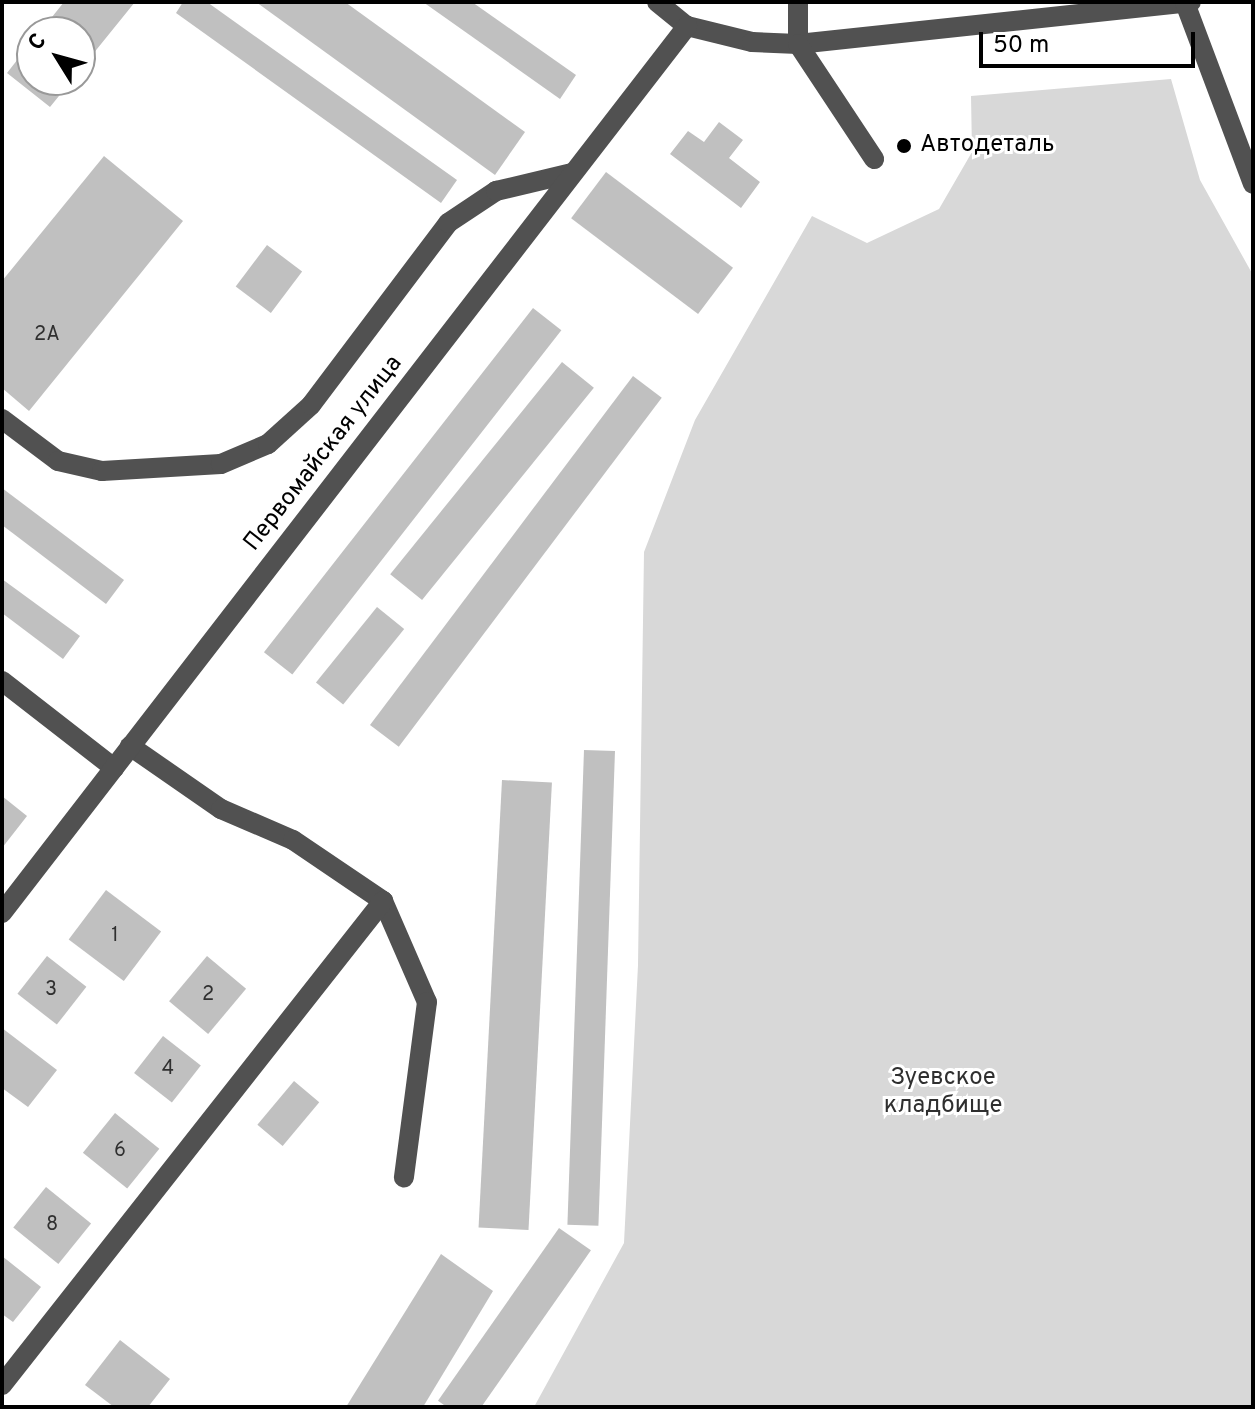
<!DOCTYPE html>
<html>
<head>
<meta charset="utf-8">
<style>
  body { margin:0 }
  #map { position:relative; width:1255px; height:1409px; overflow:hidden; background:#fff; font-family:Overpass,sans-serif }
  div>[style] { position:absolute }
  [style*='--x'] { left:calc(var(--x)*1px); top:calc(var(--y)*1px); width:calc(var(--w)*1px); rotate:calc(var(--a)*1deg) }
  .green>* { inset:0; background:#d8d8d8 }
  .building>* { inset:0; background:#c0c0c0; transform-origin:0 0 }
  .minor>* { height:20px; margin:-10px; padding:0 10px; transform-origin:10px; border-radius:10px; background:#515151 }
  .dots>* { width:22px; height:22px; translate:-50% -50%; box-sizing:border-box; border:4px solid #fff; border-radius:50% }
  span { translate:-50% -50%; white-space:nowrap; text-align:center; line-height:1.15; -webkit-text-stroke:6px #fff; paint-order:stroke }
  .number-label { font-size:20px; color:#303030 }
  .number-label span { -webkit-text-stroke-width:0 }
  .poi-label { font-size:24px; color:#000 }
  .left { translate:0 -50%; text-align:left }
  .street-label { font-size:24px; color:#000 }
  .park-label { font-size:24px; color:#2f2f2f }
  .frame { position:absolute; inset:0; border:4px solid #000; pointer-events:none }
  .north { position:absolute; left:16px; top:16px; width:80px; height:80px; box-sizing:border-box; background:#fff; border:2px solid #999; border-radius:50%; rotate:307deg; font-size:22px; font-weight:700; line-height:32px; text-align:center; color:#000 }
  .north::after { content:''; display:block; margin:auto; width:28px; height:36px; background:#000; clip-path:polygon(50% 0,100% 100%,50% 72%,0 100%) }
  .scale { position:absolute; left:979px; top:32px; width:216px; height:36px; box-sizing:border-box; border:4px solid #000; border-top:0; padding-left:10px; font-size:24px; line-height:28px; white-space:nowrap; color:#000; -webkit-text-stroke:6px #fff; paint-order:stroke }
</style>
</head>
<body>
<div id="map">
  <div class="green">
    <div style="clip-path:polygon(1171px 79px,1200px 180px,1253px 275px,1253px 1407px,534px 1407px,624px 1243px,638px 965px,644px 552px,695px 420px,812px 216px,867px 243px,939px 209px,972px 152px,971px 96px)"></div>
  </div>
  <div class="building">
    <div style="clip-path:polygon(64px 2px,135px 2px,80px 70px,80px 32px,40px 32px)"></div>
    <div style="clip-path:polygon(183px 2px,207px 2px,457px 180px,441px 203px,176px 13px)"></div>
    <div style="clip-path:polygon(256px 2px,345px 2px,525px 132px,495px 175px)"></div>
    <div style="clip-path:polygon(423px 2px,472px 2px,576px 75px,560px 99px)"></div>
    <div style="clip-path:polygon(32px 41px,32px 80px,72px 80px,50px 107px,7px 73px)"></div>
    <div style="clip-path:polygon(719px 122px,743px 140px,729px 158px,760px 182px,741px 208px,670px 154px,688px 131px,704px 142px)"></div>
    <div style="clip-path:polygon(104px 156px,183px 221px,29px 411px,2px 388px,2px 281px)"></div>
    <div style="left:606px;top:172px;width:159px;height:58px;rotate:37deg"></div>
    <div style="left:267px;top:245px;width:44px;height:52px;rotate:37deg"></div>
    <div style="left:533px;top:308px;width:36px;height:437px;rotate:38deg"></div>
    <div style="left:562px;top:362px;width:41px;height:273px;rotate:39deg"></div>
    <div style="left:633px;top:376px;width:36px;height:437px;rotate:37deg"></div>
    <div style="clip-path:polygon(2px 488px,124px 580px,106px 604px,2px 525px)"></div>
    <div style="clip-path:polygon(2px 579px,80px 636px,63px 659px,2px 613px)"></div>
    <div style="left:377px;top:607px;width:35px;height:97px;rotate:39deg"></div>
    <div style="left:584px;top:750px;width:31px;height:475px;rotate:2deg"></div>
    <div style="left:502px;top:780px;width:50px;height:448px;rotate:3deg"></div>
    <div style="clip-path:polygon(2px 796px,27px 816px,2px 848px)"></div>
    <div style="left:106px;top:890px;width:69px;height:62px;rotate:37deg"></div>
    <div style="left:47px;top:956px;width:50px;height:48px;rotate:38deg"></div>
    <div style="left:207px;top:956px;width:51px;height:59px;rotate:40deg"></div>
    <div style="clip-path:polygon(2px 1028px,57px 1070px,28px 1107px,2px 1088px)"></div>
    <div style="left:163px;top:1036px;width:48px;height:47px;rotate:38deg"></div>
    <div style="left:294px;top:1081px;width:33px;height:57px;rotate:40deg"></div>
    <div style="left:115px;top:1113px;width:57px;height:51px;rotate:39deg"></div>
    <div style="left:46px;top:1187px;width:58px;height:52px;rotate:39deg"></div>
    <div style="left:559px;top:1228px;width:39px;height:211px;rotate:35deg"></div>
    <div style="clip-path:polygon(441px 1254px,493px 1291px,423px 1407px,346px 1407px)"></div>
    <div style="clip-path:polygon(2px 1256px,41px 1287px,13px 1322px,2px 1314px)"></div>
    <div style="clip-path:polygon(120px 1340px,170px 1379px,148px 1407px,114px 1407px,85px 1385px)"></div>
  </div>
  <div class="minor">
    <div style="--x:657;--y:2;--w:38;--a:39"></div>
    <div style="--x:687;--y:26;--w:67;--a:13.8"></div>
    <div style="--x:752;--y:42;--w:46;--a:2.5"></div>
    <div style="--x:798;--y:44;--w:395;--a:-6.1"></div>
    <div style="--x:798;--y:2;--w:42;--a:90"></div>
    <div style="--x:798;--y:44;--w:138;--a:56.5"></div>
    <div style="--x:1185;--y:3;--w:193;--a:69.4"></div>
    <div style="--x:2;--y:419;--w:70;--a:36.9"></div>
    <div style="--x:58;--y:461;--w:45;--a:12.8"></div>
    <div style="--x:102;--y:471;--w:119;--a:-3.4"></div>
    <div style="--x:221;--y:464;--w:51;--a:-23.1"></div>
    <div style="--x:268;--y:444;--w:58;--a:-42.2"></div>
    <div style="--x:311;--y:405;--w:228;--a:-53"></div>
    <div style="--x:448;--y:223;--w:58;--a:-33.7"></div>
    <div style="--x:496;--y:191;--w:78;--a:-13.3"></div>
    <div style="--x:2;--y:681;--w:142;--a:37.8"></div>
    <div style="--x:130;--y:746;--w:111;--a:34.7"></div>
    <div style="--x:221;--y:809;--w:78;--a:23.3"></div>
    <div style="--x:293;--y:840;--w:109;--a:34.1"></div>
    <div style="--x:383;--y:901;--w:110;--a:66.5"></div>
    <div style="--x:427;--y:1002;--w:177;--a:97.5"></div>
    <div style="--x:2;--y:913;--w:1121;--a:-52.32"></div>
    <div style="--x:2;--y:1385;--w:616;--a:-51.79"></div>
  </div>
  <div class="dots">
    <div style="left:904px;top:146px;background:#000"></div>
  </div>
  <div class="number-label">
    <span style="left:47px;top:335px">2А</span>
    <span style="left:115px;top:936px">1</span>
    <span style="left:51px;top:990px">3</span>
    <span style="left:208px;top:995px">2</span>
    <span style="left:168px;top:1069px">4</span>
    <span style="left:120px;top:1151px">6</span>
    <span style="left:52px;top:1225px">8</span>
  </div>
  <div class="poi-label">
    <span class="left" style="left:920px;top:146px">Автодеталь</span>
  </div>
  <div class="street-label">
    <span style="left:324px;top:454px;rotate:-52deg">Первомайская улица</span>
  </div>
  <div class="park-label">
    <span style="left:943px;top:1093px">Зуевское<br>кладбище</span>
  </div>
  <div class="frame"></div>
  <div class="north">С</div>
  <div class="scale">50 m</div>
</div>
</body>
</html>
